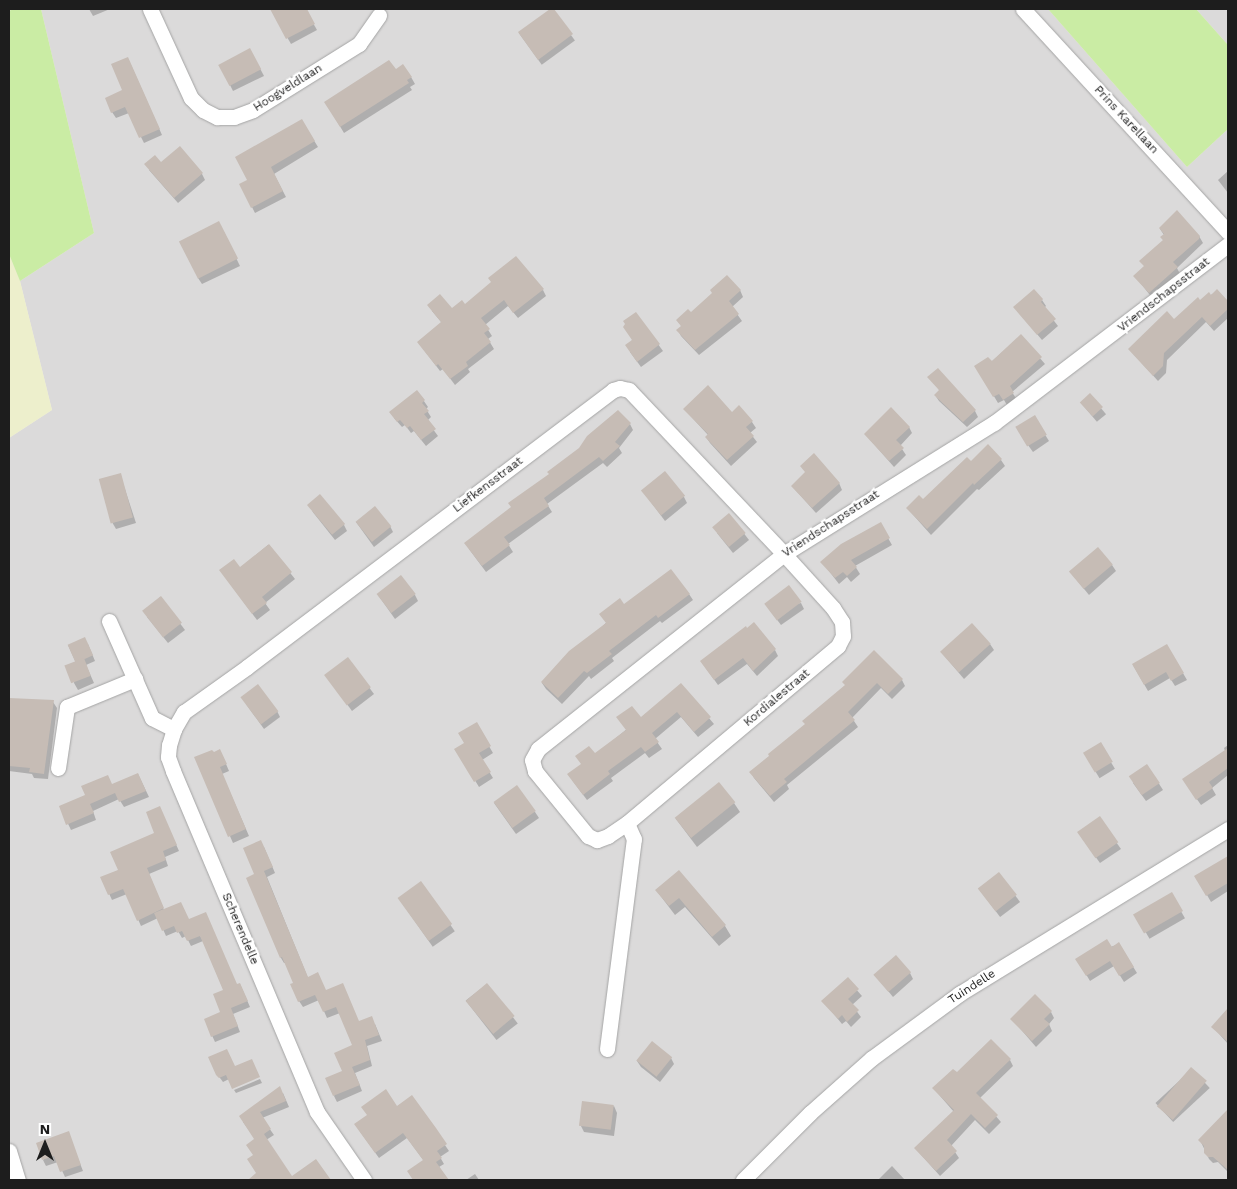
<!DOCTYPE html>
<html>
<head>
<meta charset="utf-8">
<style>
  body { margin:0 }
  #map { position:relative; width:1237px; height:1189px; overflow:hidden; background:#efeae2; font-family:"Work Sans",sans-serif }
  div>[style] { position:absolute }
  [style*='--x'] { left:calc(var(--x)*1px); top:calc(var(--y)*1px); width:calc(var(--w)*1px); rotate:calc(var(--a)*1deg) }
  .residential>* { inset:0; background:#dbdada }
  .farmland>* { inset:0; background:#edefcc }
  .grass>* { inset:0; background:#caeca4 }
  .shadow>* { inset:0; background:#0003; transform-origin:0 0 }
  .building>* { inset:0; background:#c6bcb5; transform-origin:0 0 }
  .roads { filter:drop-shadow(0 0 1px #a4a4a4) drop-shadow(0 0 1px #a4a4a4) }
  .street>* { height:15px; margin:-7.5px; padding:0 7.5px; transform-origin:7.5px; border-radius:7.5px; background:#fff }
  span { translate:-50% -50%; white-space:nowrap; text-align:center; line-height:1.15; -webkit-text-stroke:4.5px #fff; paint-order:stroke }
  .street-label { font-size:12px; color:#1d1d1d }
  .frame { position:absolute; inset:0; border:10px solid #1d1d1d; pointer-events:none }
  .north { position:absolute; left:20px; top:1119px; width:50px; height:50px; -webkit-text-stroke:4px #fff; paint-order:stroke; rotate:0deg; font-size:14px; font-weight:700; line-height:20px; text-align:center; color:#1d1d1d }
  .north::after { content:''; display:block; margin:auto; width:18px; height:22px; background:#1d1d1d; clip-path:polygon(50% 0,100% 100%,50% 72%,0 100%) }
</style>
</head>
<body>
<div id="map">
  <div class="residential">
    <div style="clip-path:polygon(41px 9px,1048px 9px,1187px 167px,1228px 129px,1228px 1180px,9px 1180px,9px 438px,52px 410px,20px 281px,94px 233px)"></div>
    <div style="clip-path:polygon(1196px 9px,1228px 9px,1228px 45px)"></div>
  </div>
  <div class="farmland">
    <div style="clip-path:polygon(9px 254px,20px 281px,52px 410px,9px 438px)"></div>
  </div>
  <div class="grass">
    <div style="clip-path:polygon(13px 9px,41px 9px,94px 233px,20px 281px,9px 254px,9px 11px)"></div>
    <div style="clip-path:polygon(1048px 9px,1196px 9px,1228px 45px,1228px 129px,1187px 167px)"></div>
  </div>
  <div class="shadow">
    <div style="clip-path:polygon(89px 9px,110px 9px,93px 16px)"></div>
    <div style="clip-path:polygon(271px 9px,305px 9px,317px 30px,291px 44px)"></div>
    <div style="left:552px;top:9px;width:39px;height:41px;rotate:54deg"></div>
    <div style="clip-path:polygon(253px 55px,264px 76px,233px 91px,220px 65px)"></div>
    <div style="clip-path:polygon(131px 65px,162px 135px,144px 143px,129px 113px,116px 118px,112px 112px,124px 90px)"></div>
    <div style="clip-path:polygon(395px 71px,411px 77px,415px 84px,410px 87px,412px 90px,344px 133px,326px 103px)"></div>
    <div style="clip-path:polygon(302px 121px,318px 147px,274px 174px,286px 197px,255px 213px,252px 207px,249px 180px)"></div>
    <div style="clip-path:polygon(161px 164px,202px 174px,205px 180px,178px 203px,149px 170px)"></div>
    <div style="clip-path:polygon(1228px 171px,1228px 193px,1218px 180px)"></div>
    <div style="clip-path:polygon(222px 229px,240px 266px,202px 284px,198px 278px)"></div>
    <div style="clip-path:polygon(1160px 229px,1199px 236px,1203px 243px,1177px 268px,1180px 274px,1153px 299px,1135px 276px,1145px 267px,1141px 261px,1164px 241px,1161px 237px,1164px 235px)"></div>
    <div style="clip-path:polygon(543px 290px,546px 296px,518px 318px,508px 306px,485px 325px,492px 336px,488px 339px,494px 349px,468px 369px,470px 372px,455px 385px,443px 369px,440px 371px,418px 342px,442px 323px,432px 311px,451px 310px)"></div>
    <div style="clip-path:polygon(740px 290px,743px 297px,732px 307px,742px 321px,699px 355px,681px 336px,678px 330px,682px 327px,677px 320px)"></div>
    <div style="clip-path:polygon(1217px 291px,1228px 303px,1228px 318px,1214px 331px,1206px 322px,1167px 360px,1166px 373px,1158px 381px,1129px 349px)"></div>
    <div style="clip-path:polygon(1042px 300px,1046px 306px,1044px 308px,1058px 326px,1042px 340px,1015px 308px)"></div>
    <div style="clip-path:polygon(636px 314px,663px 351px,641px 367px,630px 352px)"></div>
    <div style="clip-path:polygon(1021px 336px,1045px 364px,1012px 392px,1017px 400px,1007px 405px,1004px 400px,998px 403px,976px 366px,991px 362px)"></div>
    <div style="clip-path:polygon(929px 377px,975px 411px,978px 417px,967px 427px,939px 401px,935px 395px,940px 391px)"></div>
    <div style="clip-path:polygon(417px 391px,428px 407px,426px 409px,431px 417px,427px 421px,438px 436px,426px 446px,414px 431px,411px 433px,405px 425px,402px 427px,394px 418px)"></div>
    <div style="left:1090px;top:395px;width:25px;height:12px;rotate:50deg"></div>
    <div style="clip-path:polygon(685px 410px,732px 413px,752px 422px,756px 428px,750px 433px,757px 442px,731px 466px,710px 443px,706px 437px,708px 435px)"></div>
    <div style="clip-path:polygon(1034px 417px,1049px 441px,1033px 452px,1020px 434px)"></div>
    <div style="clip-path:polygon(630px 424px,633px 430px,619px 448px,622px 453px,607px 467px,603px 463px,547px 504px,552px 512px,508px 544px,513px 552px,486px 572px,469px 549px,512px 508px,579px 449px)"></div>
    <div style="clip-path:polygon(909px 427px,912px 433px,900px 446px,906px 455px,894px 467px,866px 435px)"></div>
    <div style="clip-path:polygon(1001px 460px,1005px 466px,979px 490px,977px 489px,931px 535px,907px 508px,923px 501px,971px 463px)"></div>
    <div style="clip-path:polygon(120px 474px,136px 523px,116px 529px,112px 522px)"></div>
    <div style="clip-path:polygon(839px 483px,842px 490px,816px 513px,792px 486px)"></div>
    <div style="clip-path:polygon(642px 490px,684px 497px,687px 503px,665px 521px)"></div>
    <div style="clip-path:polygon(312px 511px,344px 525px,347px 531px,335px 540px)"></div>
    <div style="clip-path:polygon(729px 514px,749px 540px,733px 553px,717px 533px)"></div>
    <div style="clip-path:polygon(356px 522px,390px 526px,393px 532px,374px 547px)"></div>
    <div style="clip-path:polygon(880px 524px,892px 545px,855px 566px,860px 574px,851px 582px,847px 577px,839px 584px,822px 562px)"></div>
    <div style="clip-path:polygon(268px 545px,295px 579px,265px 603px,270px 610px,257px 620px,220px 570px,239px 569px)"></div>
    <div style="clip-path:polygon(1112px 565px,1116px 571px,1089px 595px,1071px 573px)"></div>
    <div style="clip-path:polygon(689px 594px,693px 600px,662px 623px,660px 621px,612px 658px,614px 661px,591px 679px,589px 676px,562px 704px,546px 689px,542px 683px,624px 606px)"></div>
    <div style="clip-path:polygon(378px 595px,415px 595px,418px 601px,395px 619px)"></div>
    <div style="clip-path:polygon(160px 597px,185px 630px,168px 643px,147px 617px)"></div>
    <div style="clip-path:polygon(801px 603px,804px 609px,781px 625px,769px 609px)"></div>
    <div style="clip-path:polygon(88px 644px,95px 661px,86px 665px,94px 683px,78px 690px,74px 683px,76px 663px,68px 645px)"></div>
    <div style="clip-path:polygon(990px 644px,994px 650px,964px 679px,942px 653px)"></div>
    <div style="clip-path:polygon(1167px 646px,1187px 680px,1175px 686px,1170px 678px,1148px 691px,1133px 665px)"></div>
    <div style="clip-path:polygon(775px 650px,778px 656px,757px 676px,747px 664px,718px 685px,705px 667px)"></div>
    <div style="clip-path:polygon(348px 659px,374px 694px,352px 711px,330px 681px)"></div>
    <div style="clip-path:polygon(902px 680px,905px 686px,892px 699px,881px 688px,852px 718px,858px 727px,787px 785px,789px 789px,774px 802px,754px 778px,751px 772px,806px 725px,846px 686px)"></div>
    <div style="clip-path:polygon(681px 685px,714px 724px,698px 737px,681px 717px,655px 739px,662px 749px,649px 758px,645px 753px,611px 778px,613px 781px,587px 800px,572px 780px,595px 755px)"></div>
    <div style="clip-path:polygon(9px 699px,39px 703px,53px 702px,57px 708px,48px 779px,34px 778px,32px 774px,9px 771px)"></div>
    <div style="clip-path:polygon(246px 704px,277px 711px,280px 717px,264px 729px)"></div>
    <div style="clip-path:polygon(476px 724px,493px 753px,482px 760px,493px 778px,479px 787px,456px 749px,466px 744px)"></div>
    <div style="left:1100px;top:744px;width:29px;height:18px;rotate:59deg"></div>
    <div style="clip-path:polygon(1228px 745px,1228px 775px,1212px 788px,1216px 795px,1201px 805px,1187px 785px,1225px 751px,1224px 748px)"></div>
    <div style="clip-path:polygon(213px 753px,223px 757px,229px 771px,222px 774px,249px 836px,233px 843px,196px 758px)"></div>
    <div style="clip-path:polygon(1147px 765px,1163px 790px,1146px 801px,1133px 783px)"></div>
    <div style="clip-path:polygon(138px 774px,149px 797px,124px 807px,119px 799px,93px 811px,96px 820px,71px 830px,60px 807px)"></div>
    <div style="clip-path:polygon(494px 803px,535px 812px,539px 818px,516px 834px)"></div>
    <div style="clip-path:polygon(734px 803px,740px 812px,697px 847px,676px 819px)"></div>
    <div style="clip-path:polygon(162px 813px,179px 851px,165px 857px,168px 866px,149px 874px,164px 910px,189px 921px,237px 985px,240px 984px,250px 1007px,233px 1014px,240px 1032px,215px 1042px,205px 1020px,222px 1013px,224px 991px,203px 941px,191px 946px,186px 936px,182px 938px,178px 931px,166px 936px,158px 918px,141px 926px,127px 894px,112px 900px,102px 878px,119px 870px,156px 834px)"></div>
    <div style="clip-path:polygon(1099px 818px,1121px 849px,1100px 863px,1082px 838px)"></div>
    <div style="clip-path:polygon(264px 847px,275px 873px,267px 877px,308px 978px,360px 1023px,375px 1024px,382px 1041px,367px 1046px,372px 1066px,355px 1073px,362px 1091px,337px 1102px,334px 1096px,353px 1046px,340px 1013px,327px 1018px,319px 1000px,303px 1007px,299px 1001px,295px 983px,286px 963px,284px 963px,281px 958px,256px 875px)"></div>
    <div style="clip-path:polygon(1228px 857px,1228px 891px,1211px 902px,1196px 876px)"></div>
    <div style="clip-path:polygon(679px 872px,725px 926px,731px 936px,719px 946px,685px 907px,675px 915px,656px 890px)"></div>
    <div style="left:999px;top:874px;width:35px;height:25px;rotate:53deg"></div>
    <div style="left:421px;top:883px;width:59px;height:27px;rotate:55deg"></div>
    <div style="left:1171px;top:894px;width:28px;height:41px;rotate:60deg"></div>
    <div style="clip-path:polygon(1119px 944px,1137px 973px,1124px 982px,1114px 966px,1090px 981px,1077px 959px)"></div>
    <div style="clip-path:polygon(910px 973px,913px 979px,893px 997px,875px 975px)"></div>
    <div style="clip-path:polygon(847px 979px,862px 996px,852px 1005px,861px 1017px,851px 1027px,846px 1021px,842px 1024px,823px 1001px)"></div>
    <div style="left:487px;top:984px;width:50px;height:27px;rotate:52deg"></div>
    <div style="clip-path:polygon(1228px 1010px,1228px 1044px,1213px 1027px)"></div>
    <div style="clip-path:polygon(1051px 1012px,1054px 1018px,1049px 1024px,1052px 1031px,1036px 1047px,1012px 1019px)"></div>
    <div style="clip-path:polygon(227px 1050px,229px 1079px,223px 1082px,217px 1074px)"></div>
    <div style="clip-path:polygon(671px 1058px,674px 1064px,660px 1082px,641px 1067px,637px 1061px)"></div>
    <div style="clip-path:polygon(1010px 1060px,1013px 1066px,980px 1098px,1001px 1122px,989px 1134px,975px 1120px,951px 1146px,959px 1158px,940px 1176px,915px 1148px,954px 1112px,934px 1089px,956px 1074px)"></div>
    <div style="left:1192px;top:1069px;width:26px;height:50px;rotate:47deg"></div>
    <div style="clip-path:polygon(260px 1079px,262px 1083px,236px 1093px,234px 1090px)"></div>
    <div style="clip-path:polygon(283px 1093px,289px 1107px,262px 1118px,274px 1135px,266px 1140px,292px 1178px,316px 1161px,329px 1180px,261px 1180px,249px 1159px,254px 1155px,256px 1140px,243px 1122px)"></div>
    <div style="clip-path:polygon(412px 1097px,449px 1151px,440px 1157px,444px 1164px,439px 1167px,448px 1180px,414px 1180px,409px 1171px,424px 1161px,407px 1138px,379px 1158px,359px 1130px)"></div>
    <div style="clip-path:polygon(614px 1106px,617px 1113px,614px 1136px,584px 1132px,581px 1126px)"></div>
    <div style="clip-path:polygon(1222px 1117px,1228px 1123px,1228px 1172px,1218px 1162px,1213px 1163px,1209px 1159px,1200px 1140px)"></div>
    <div style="clip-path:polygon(68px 1133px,83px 1171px,65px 1177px,58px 1162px,46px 1166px,43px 1160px)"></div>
    <div style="clip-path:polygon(892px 1166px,905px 1180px,878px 1180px)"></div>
    <div style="clip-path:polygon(475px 1174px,479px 1180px,466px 1180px)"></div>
  </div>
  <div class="building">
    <div style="clip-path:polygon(270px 9px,307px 9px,315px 24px,286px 39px)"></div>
    <div style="clip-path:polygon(550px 9px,554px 9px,573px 34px,538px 60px,518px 32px)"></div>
    <div style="left:250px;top:48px;width:24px;height:36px;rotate:62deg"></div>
    <div style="clip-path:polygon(128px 57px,160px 129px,139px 138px,125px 107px,111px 113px,105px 98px,122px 90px,111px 64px)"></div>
    <div style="clip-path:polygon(389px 60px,396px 69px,403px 64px,412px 77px,407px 80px,409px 83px,340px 127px,324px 102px)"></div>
    <div style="clip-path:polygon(302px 119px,315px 141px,271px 167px,283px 191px,251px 208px,239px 184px,247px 180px,235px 157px)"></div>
    <div style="clip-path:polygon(180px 146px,203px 173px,174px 198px,144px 164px,155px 155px,161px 162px)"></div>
    <div style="clip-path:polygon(1177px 210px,1200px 236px,1199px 239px,1173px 262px,1178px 267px,1149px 293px,1133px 276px,1144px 266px,1139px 261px,1163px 240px,1160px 237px,1164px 234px,1159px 228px)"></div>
    <div style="left:219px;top:221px;width:42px;height:45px;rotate:63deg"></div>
    <div style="clip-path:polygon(516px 256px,544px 289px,513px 313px,504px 300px,481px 318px,490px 329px,484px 333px,491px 342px,466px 362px,468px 366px,450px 379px,438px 364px,436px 366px,417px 342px,441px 322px,427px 305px,440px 294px,452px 308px,462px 300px,465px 304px,491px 282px,488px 278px)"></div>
    <div style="clip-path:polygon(727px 275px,741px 290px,729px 301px,739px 314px,695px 350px,676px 330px,681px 326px,676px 320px,688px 309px,691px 312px,712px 293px,710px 290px)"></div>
    <div style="clip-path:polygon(1034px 289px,1043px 299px,1041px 302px,1056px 319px,1037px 335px,1013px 307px)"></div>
    <div style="clip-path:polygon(1217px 289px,1228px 301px,1228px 309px,1210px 326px,1202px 317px,1164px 353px,1163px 366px,1153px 376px,1128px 349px,1167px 311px,1174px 319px,1198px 297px,1200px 300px,1209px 292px,1211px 295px)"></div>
    <div style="clip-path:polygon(636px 312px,660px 344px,637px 362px,625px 345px,632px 340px,623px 327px,625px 324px,623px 321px)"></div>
    <div style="clip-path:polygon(1021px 334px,1042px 357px,1010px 386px,1014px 393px,1003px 400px,999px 394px,993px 397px,974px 366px,988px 357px,992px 361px)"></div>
    <div style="clip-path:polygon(938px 368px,976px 410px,963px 422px,934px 395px,939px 390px,927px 377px)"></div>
    <div style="clip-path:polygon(708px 385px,732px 412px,739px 405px,753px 421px,746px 427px,754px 436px,727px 460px,705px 437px,708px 434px,683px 409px)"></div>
    <div style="clip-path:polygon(417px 390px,425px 400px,422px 403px,429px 411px,424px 414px,436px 429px,421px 440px,410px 426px,407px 428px,400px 420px,397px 422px,389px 412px)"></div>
    <div style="left:1090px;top:393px;width:19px;height:14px;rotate:47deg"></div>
    <div style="clip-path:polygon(891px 407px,910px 427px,896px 440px,904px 448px,889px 461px,864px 434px)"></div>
    <div style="clip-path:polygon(618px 410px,631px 423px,615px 442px,620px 446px,603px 461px,599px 457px,544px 498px,549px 506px,504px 537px,510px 545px,482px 566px,464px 543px,511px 507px,508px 503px,549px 474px,547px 472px,579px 448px,587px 436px)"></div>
    <div style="left:1035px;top:415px;width:23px;height:23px;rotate:59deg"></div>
    <div style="clip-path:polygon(988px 444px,1002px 459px,974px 485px,973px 483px,927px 529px,906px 508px,919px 495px,923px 499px,967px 457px,971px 461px)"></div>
    <div style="clip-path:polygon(814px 453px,840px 483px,812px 508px,791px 486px,805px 472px,800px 466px)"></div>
    <div style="left:665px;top:471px;width:32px;height:31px;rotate:51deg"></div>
    <div style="left:121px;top:473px;width:46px;height:23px;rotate:75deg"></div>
    <div style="left:320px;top:494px;width:39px;height:17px;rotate:50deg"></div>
    <div style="left:375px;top:506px;width:26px;height:25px;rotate:51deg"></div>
    <div style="left:729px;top:513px;width:26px;height:22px;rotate:50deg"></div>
    <div style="clip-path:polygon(881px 522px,890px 538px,851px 560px,857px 567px,847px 576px,843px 572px,835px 578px,820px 562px,841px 544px)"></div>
    <div style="clip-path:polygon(269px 544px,292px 572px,262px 597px,267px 603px,252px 614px,219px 570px,234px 559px,240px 567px)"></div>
    <div style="left:1098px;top:547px;width:23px;height:38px;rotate:50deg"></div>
    <div style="clip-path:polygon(671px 569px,690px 594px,658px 618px,656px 615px,609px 651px,612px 654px,587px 673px,584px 671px,558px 698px,541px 682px,569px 651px,606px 623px,599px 614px,620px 598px,624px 604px)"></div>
    <div style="left:401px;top:575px;width:24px;height:31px;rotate:52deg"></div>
    <div style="left:789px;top:585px;width:21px;height:31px;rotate:53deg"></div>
    <div style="left:161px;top:596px;width:34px;height:24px;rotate:52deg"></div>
    <div style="clip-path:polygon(754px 622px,776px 649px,753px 671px,743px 658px,714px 680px,700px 661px,746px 626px,747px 628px)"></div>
    <div style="left:972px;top:623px;width:28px;height:43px;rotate:48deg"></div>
    <div style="left:85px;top:637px;width:20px;height:19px;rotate:66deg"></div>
    <div style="clip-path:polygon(1167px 644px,1184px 673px,1171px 681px,1166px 672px,1144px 685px,1132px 664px)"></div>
    <div style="clip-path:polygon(874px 650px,903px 679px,888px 694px,877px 683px,848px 712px,855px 720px,784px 779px,787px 782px,770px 796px,749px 772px,769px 756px,768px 754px,805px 724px,802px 721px,845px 685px,842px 682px)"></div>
    <div style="left:348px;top:657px;width:38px;height:30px;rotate:53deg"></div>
    <div style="left:84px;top:658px;width:19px;height:21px;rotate:69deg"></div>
    <div style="clip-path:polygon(681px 683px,711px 717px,694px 732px,677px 712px,652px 733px,659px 742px,645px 752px,641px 747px,608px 771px,610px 774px,583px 795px,567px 774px,581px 764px,575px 756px,589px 746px,595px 753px,626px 730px,616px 717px,632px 706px,641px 717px)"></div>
    <div style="left:258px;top:684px;width:34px;height:22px;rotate:53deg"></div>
    <div style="clip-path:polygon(9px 698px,54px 700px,44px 774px,29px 772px,30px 768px,9px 766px)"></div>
    <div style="clip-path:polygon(477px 722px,491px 746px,479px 753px,491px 772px,474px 782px,454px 749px,464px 743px,458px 733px)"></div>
    <div style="left:1101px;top:742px;width:23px;height:21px;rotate:59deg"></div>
    <div style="clip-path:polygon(1228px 748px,1228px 768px,1209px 782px,1213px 788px,1196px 800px,1182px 779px)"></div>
    <div style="clip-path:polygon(220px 749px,227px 764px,220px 767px,246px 829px,228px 837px,194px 757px,212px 750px,214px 752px)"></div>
    <div style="left:1147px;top:764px;width:23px;height:22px;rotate:56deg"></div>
    <div style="clip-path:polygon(138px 773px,146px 791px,119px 802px,115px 793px,90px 804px,94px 813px,66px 825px,59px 806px,85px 795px,81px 786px,108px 775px,112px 784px)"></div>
    <div style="left:719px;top:782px;width:26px;height:57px;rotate:51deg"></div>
    <div style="left:517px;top:785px;width:32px;height:29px;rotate:54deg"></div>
    <div style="clip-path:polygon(160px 806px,177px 845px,163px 851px,166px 860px,147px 868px,164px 908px,137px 921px,123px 889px,108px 895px,100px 877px,118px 870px,110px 852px,154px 833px,146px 812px)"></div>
    <div style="left:1100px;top:816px;width:32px;height:28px;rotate:55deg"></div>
    <div style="clip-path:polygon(261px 840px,273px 867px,264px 871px,308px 977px,318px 972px,326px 990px,343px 983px,359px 1021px,372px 1016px,379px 1035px,365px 1040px,370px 1060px,352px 1067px,360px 1085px,333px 1096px,325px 1078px,342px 1071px,334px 1053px,352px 1045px,336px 1007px,323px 1012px,315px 995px,298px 1002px,290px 984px,293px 983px,282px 957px,280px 958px,246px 878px,254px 874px,243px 848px)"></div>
    <div style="clip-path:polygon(1228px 856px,1228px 883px,1206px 896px,1194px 876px)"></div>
    <div style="clip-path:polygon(679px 870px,726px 925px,712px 937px,679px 898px,669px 906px,655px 890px)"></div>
    <div style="left:999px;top:872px;width:29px;height:27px;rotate:52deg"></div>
    <div style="left:421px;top:881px;width:53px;height:29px;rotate:54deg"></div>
    <div style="left:1172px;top:892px;width:22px;height:45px;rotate:60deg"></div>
    <div style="clip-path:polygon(181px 902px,189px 919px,206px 912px,237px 984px,240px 983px,248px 1001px,231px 1008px,238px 1026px,211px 1037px,204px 1019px,220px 1012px,213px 994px,223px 990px,200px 936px,187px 941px,182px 931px,177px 933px,174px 926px,162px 931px,154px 913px)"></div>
    <div style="clip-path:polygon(1107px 939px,1112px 947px,1119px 942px,1134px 967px,1119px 976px,1110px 961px,1086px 976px,1075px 959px)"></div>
    <div style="left:896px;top:955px;width:23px;height:30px;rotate:49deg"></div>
    <div style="clip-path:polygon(848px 977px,859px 989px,848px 999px,859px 1010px,847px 1022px,842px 1015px,838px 1019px,821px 1001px)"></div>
    <div style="left:487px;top:983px;width:43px;height:28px;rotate:50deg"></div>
    <div style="clip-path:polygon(1035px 994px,1052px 1011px,1044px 1019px,1050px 1024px,1032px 1041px,1010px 1019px)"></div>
    <div style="clip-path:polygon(1228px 1008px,1228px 1042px,1211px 1027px)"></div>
    <div style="clip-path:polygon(991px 1039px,1011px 1059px,976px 1093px,998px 1115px,985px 1128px,971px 1114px,947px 1140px,957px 1151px,936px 1171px,914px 1148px,954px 1110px,932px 1088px,953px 1069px,957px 1072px)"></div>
    <div style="left:652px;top:1041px;width:26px;height:25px;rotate:39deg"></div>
    <div style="clip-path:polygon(227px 1049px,235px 1066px,252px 1059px,260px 1077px,232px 1089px,226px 1075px,219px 1078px,216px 1075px,208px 1057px)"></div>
    <div style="left:1191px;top:1067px;width:21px;height:52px;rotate:41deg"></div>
    <div style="clip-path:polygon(280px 1086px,286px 1101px,260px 1112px,271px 1129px,264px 1134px,292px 1176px,316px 1159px,331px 1180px,248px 1180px,256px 1173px,247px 1159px,253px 1155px,246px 1145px,254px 1139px,239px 1116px)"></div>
    <div style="clip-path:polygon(386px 1089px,397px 1106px,412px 1095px,436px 1128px,447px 1144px,437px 1151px,442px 1158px,436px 1162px,449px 1180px,413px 1180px,407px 1171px,423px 1160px,403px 1133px,375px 1153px,354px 1124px,367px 1115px,361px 1107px)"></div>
    <div style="left:582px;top:1101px;width:32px;height:25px;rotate:7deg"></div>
    <div style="clip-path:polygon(1228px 1109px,1228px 1170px,1213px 1157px,1208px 1157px,1204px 1153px,1204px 1146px,1198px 1140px)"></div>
    <div style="clip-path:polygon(69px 1131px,81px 1165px,60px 1172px,54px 1156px,42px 1160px,36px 1143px)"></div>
  </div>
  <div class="roads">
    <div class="street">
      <div style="--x:150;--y:9;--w:98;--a:65.3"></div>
      <div style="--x:191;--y:98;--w:17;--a:45"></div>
      <div style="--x:203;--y:110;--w:16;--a:27"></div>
      <div style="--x:217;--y:117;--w:17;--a:0"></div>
      <div style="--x:234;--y:117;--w:20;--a:-20"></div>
      <div style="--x:253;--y:110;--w:125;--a:-31.9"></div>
      <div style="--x:359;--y:44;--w:35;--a:-55"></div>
      <div style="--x:1023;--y:9;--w:303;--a:47.4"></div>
      <div style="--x:109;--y:621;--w:106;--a:66.1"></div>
      <div style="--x:152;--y:718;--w:25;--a:27"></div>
      <div style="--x:174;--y:729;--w:17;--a:107"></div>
      <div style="--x:169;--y:745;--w:12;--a:95"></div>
      <div style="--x:168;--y:757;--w:15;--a:70"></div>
      <div style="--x:173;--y:771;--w:370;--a:67.1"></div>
      <div style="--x:317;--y:1112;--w:83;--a:55.3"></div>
      <div style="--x:174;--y:729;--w:20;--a:-60"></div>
      <div style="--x:184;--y:712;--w:77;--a:-35.5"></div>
      <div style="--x:247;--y:667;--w:459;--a:-37.1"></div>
      <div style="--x:613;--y:390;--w:7;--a:-16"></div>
      <div style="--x:620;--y:388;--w:9;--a:13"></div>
      <div style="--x:629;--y:390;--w:226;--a:46.6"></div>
      <div style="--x:784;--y:554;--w:73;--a:47.8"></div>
      <div style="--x:833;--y:608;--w:17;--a:57"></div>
      <div style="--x:842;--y:622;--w:14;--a:86"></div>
      <div style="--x:843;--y:636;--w:11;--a:117"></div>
      <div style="--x:838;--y:646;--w:275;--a:140"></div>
      <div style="--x:627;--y:823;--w:23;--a:146"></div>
      <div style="--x:608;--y:836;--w:12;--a:160"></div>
      <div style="--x:597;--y:840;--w:10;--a:-156"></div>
      <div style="--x:588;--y:836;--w:84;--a:-129.2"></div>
      <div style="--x:535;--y:771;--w:11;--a:-105"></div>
      <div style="--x:532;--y:760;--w:13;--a:-61"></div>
      <div style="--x:538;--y:749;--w:314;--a:-38.4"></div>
      <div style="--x:784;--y:554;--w:248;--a:-32"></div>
      <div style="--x:994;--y:423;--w:294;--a:-37.3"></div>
      <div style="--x:58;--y:768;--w:62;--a:-81.6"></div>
      <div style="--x:67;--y:707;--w:74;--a:-22.4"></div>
      <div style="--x:607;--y:1049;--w:212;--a:-82.7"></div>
      <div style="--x:634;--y:839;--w:17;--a:-114"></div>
      <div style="--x:9;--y:1151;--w:30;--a:73"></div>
      <div style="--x:743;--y:1180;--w:95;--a:-45"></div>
      <div style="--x:810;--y:1113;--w:83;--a:-41.6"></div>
      <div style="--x:872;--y:1058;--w:108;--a:-36.3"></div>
      <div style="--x:959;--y:994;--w:316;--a:-31.5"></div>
    </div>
  </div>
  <div class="street-label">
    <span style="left:288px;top:88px;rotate:-32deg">Hoogveldlaan</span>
    <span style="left:1126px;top:120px;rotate:47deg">Prins Karellaan</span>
    <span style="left:1164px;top:295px;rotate:-38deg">Vriendschapsstraat</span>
    <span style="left:488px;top:485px;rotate:-37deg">Liefkensstraat</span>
    <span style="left:831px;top:524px;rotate:-33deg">Vriendschapsstraat</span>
    <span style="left:777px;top:698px;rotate:-40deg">Kordialestraat</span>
    <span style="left:240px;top:929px;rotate:67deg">Scherendelle</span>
    <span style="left:972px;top:987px;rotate:-33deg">Tuindelle</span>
  </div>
  <div class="frame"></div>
  <div class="north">N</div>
</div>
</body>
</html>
